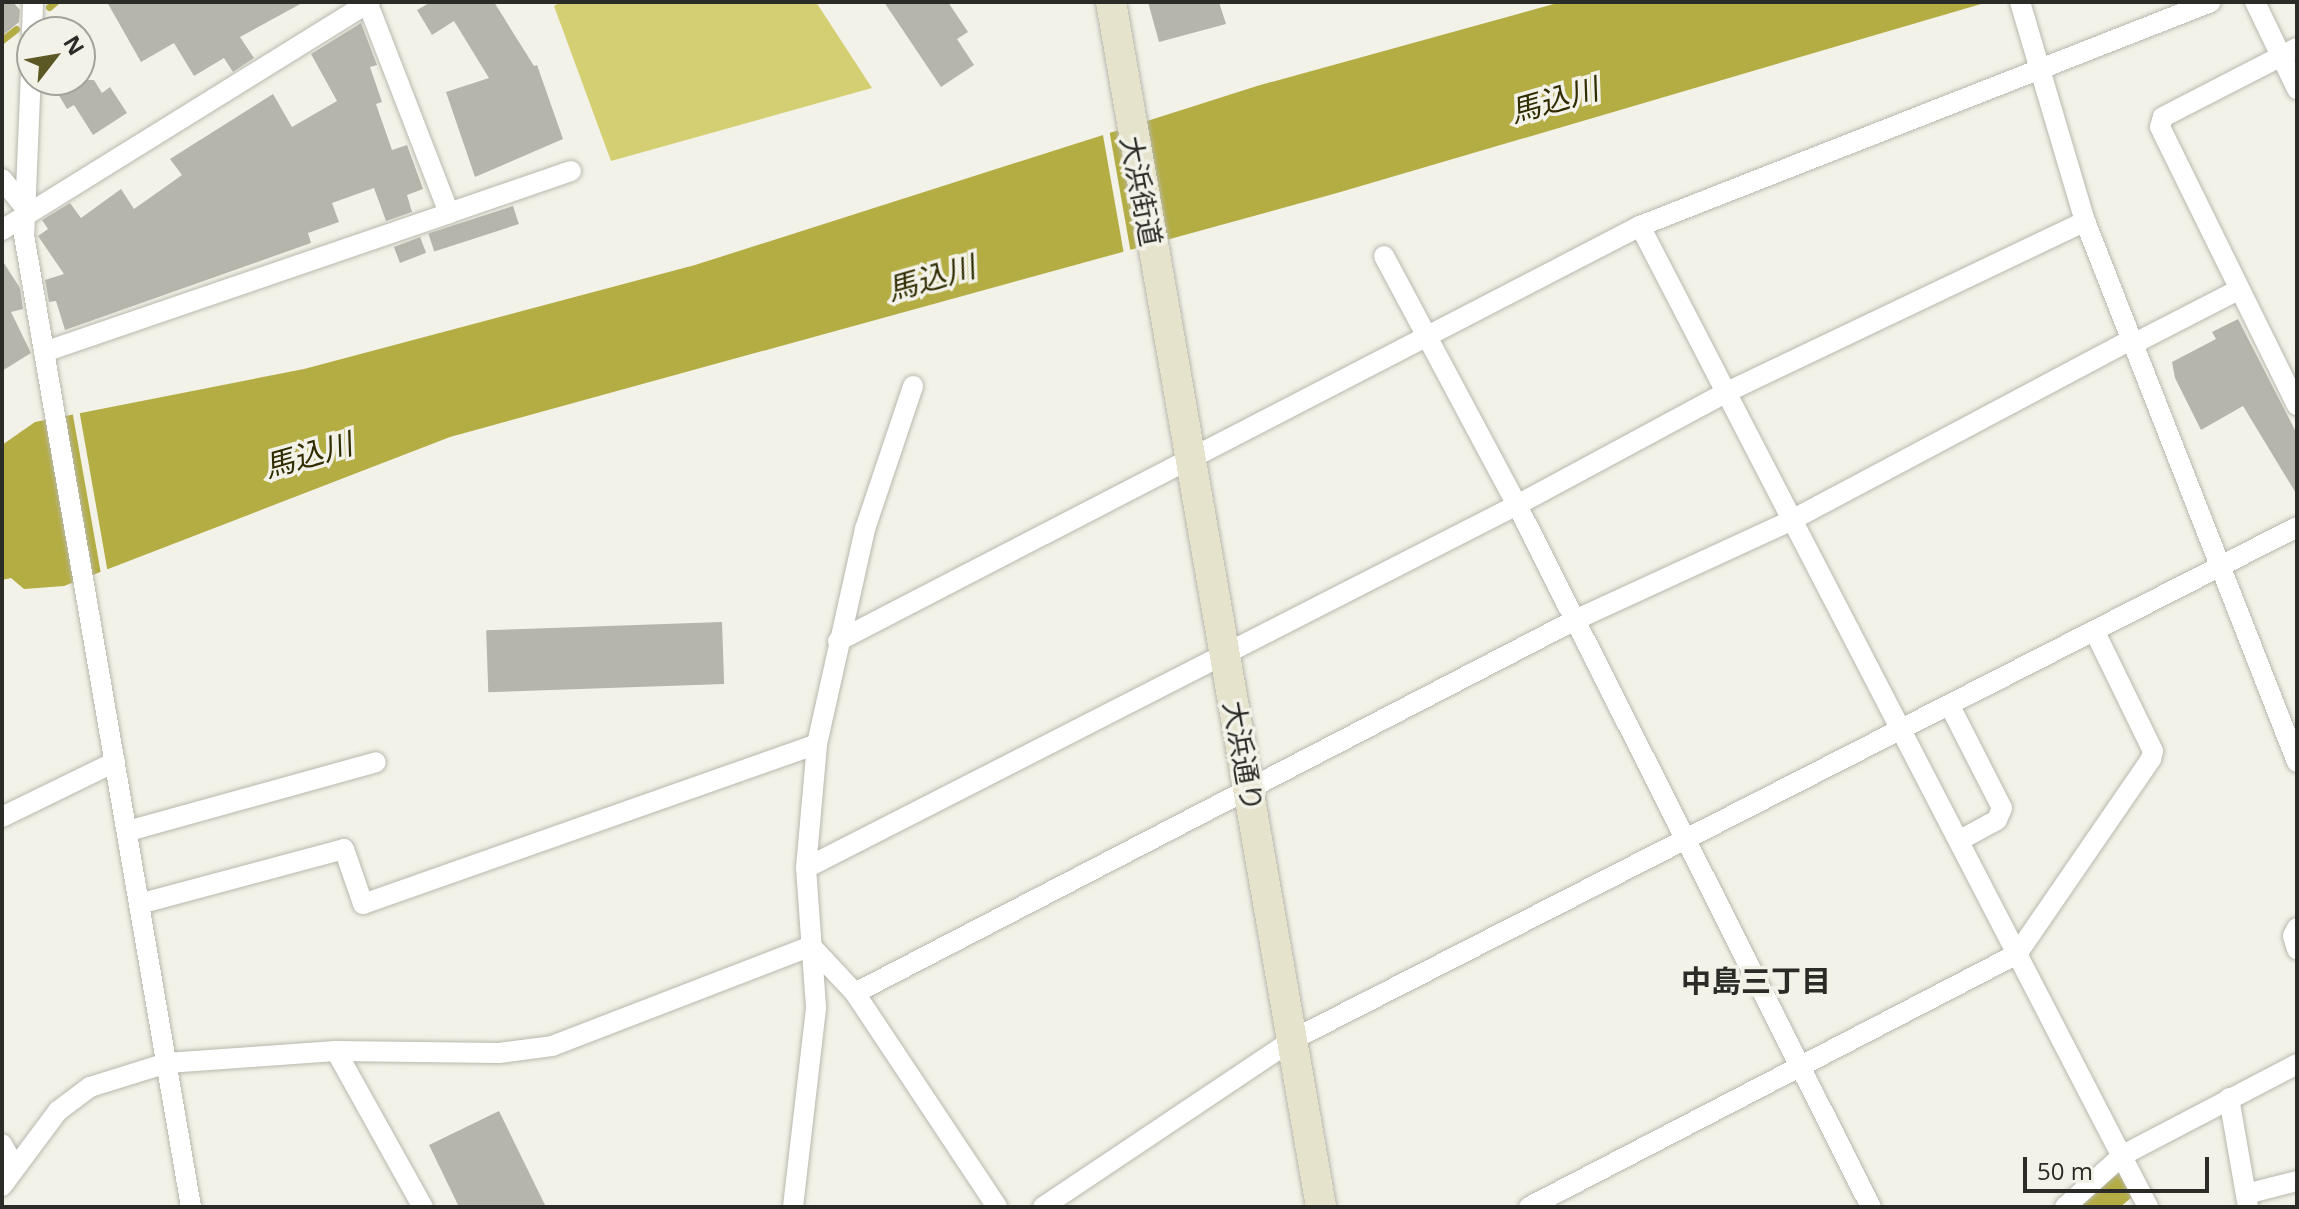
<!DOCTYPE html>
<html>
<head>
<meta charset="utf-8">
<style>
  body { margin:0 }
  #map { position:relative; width:2299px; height:1209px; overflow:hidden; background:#f3f2e8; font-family:"Open Sans","Noto Sans JP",sans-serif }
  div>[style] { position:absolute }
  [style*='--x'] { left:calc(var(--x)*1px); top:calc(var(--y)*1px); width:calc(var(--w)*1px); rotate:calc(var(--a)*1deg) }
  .green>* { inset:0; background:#d5cf73 }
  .water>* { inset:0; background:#b4ad44 }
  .pier>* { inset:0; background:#f3f2e8; transform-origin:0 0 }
  .stream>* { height:7px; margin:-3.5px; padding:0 3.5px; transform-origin:3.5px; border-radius:3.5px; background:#b4ad44 }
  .river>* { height:44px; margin:-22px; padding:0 22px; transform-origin:22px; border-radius:22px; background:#b4ad44 }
  .building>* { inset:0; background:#b6b5ac; transform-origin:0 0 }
  .roads { filter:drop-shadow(0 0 2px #b8b8ae) drop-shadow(0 0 2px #b8b8ae) }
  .street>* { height:20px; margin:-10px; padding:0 10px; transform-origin:10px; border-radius:10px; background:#fff }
  .secondary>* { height:30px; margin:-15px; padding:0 15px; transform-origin:15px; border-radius:15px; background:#e5e3cb }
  span { translate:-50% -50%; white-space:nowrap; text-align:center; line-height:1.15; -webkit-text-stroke:7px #f3f2e8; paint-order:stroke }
  .street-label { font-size:28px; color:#2b2b27 }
  .water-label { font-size:30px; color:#302c00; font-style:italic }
  .neighbourhood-label { font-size:30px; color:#2b2b27; font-weight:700 }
  .frame { position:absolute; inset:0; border:4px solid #2b2b27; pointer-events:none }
  .north { position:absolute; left:16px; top:16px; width:80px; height:80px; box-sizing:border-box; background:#f3f2e8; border:2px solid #a3a29b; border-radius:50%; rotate:59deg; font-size:22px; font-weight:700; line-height:32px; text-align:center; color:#2b2b27 }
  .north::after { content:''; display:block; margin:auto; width:28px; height:36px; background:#5c5825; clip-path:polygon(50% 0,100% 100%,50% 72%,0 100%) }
  .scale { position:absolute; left:2023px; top:1157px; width:186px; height:36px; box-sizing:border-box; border:4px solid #2b2b27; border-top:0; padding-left:10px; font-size:24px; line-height:28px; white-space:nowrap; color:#2b2b27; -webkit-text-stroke:6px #f3f2e8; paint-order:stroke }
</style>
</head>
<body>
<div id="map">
  <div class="green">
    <div style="clip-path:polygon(561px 2px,816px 2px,872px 88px,611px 161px,554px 6px)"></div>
  </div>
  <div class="water">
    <div style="clip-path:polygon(1561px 2px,1988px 2px,1337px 193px,450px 437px,64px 586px,24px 589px,11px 578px,2px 580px,2px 445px,35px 422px,304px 369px,695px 265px,1257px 86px)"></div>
  </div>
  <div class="pier">
    <div style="left:1109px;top:129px;width:127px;height:7px;rotate:80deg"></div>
    <div style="left:79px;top:409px;width:166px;height:7px;rotate:80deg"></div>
  </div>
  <div class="stream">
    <div style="--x:49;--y:7;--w:8;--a:-40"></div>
    <div style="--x:2;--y:40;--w:18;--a:-38"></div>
  </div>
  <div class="river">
    <div style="--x:2087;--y:1207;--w:43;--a:-41.2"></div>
  </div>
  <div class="building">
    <div style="clip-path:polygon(2px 2px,13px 2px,20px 10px,19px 22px,2px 36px)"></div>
    <div style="clip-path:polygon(107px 2px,304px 2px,240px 37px,254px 58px,233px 72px,224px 58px,194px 76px,174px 43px,141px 62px)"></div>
    <div style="clip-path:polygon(431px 2px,494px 2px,534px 66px,537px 65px,563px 139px,475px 177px,446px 92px,489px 78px,454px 21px,432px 35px,417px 10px)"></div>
    <div style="clip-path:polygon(884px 2px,948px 2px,968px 32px,957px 39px,974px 65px,941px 87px)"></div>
    <div style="clip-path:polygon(1148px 2px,1219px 2px,1226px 24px,1159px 42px)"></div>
    <div style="clip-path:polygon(361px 23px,377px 65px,370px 67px,382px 102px,376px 104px,392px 150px,407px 145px,423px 189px,407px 195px,412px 212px,386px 221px,374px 188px,332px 203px,339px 222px,308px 233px,311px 243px,65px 330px,56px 301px,49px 302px,45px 280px,64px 274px,38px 236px,48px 229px,42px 220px,70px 203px,81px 218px,121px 189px,134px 209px,182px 175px,170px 159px,273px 94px,292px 127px,337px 101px,311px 54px)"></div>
    <div style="clip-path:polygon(50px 80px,94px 80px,102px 93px,110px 87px,127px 113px,93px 135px,74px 105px,67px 109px)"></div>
    <div style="left:513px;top:206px;width:19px;height:89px;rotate:72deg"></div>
    <div style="left:420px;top:237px;width:17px;height:28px;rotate:69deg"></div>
    <div style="clip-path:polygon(2px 260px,20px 288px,23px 309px,11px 312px,31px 353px,2px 371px)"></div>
    <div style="clip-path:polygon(2238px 319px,2297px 434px,2297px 495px,2243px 406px,2201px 430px,2175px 378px,2172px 362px,2216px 339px,2212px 332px)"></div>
    <div style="left:722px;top:622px;width:62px;height:236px;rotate:88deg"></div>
    <div style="clip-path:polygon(499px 1111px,546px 1207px,459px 1207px,429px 1145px)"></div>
  </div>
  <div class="roads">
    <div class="street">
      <div style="--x:2020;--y:2;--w:228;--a:73.5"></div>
      <div style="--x:2085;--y:221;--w:581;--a:68.6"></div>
      <div style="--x:2255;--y:2;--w:97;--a:64.2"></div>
      <div style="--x:32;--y:32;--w:30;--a:-88"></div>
      <div style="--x:32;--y:48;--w:187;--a:92.4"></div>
      <div style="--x:24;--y:235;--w:986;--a:80.25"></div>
      <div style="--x:2297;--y:48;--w:151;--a:152.8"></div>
      <div style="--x:2163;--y:117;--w:10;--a:107"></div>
      <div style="--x:2160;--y:127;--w:310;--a:63.8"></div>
      <div style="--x:2;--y:179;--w:40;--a:51"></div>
      <div style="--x:449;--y:213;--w:129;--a:-19"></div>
      <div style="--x:1640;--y:226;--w:1105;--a:62.62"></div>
      <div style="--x:2;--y:230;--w:433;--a:-31.8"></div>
      <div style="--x:1384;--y:256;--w:282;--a:61.9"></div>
      <div style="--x:1517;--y:505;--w:786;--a:63.24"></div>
      <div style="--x:2131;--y:345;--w:120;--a:-27.2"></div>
      <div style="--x:44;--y:352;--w:428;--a:-18.9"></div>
      <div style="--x:449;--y:213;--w:226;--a:-111.2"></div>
      <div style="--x:838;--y:641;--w:903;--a:-27.36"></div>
      <div style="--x:1640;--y:226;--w:613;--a:-21.42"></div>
      <div style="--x:1950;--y:706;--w:114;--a:63"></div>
      <div style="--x:2002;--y:808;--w:13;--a:113"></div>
      <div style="--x:1997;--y:820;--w:42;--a:151.6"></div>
      <div style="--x:2;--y:817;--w:126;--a:-26"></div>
      <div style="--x:128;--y:831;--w:257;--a:-15.5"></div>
      <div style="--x:806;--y:868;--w:798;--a:-27.05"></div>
      <div style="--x:1517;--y:505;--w:236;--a:-28.3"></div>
      <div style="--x:1725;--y:393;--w:399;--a:-25.5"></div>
      <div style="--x:139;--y:904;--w:212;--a:-15"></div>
      <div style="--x:344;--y:849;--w:58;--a:70.9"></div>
      <div style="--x:363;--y:904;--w:481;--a:-19.4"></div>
      <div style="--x:2297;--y:928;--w:9;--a:117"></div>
      <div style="--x:2293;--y:936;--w:14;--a:73"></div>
      <div style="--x:811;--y:946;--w:64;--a:46.9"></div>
      <div style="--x:855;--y:993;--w:257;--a:56.4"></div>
      <div style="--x:855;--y:993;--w:809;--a:-27.39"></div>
      <div style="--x:1573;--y:621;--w:239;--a:-24.7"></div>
      <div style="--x:1790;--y:521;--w:385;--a:-28"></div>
      <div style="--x:336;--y:1051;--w:179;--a:60.9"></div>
      <div style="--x:2229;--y:1098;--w:111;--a:80.1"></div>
      <div style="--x:2;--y:1144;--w:25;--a:61"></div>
      <div style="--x:2;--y:1186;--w:94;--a:-53.3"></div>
      <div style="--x:58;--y:1111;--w:40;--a:-37"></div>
      <div style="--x:90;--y:1087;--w:81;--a:-17.3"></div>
      <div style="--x:167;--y:1063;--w:169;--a:-4.1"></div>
      <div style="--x:336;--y:1051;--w:163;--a:0.7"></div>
      <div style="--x:499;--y:1053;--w:53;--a:-7.5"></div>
      <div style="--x:552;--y:1046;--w:278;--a:-21.1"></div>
      <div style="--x:2246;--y:1194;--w:53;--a:-14.3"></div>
      <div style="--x:793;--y:1207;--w:201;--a:-83.4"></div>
      <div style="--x:816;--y:1007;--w:139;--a:-94.1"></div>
      <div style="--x:806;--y:868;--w:124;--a:-84.9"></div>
      <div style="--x:817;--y:744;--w:220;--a:-77.4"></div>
      <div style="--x:865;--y:529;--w:151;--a:-71.4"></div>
      <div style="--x:1043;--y:1207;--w:300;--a:-33.8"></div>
      <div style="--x:1292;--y:1040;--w:1128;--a:-27.04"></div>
      <div style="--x:1529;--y:1207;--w:550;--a:-27.4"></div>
      <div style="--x:2017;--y:954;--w:237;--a:-55.5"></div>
      <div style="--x:2151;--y:759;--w:8;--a:-76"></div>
      <div style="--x:2153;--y:751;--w:132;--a:-116"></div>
      <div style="--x:2065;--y:1207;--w:78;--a:-41.9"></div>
      <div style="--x:2123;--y:1155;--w:196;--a:-27.6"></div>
    </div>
    <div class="secondary">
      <div style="--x:1111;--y:2;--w:1223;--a:80.11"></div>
    </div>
  </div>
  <div class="street-label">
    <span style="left:1142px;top:191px;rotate:79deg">大浜街道</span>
    <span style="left:1244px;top:756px;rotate:80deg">大浜通り</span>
  </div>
  <div class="water-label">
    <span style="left:1554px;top:100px;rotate:-16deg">馬込川</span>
    <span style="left:931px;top:278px;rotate:-16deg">馬込川</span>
    <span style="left:308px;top:455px;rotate:-16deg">馬込川</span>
  </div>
  <div class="neighbourhood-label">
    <span style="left:1756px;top:981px">中島三丁目</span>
  </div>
  <div class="frame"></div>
  <div class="north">N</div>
  <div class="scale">50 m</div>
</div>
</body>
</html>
